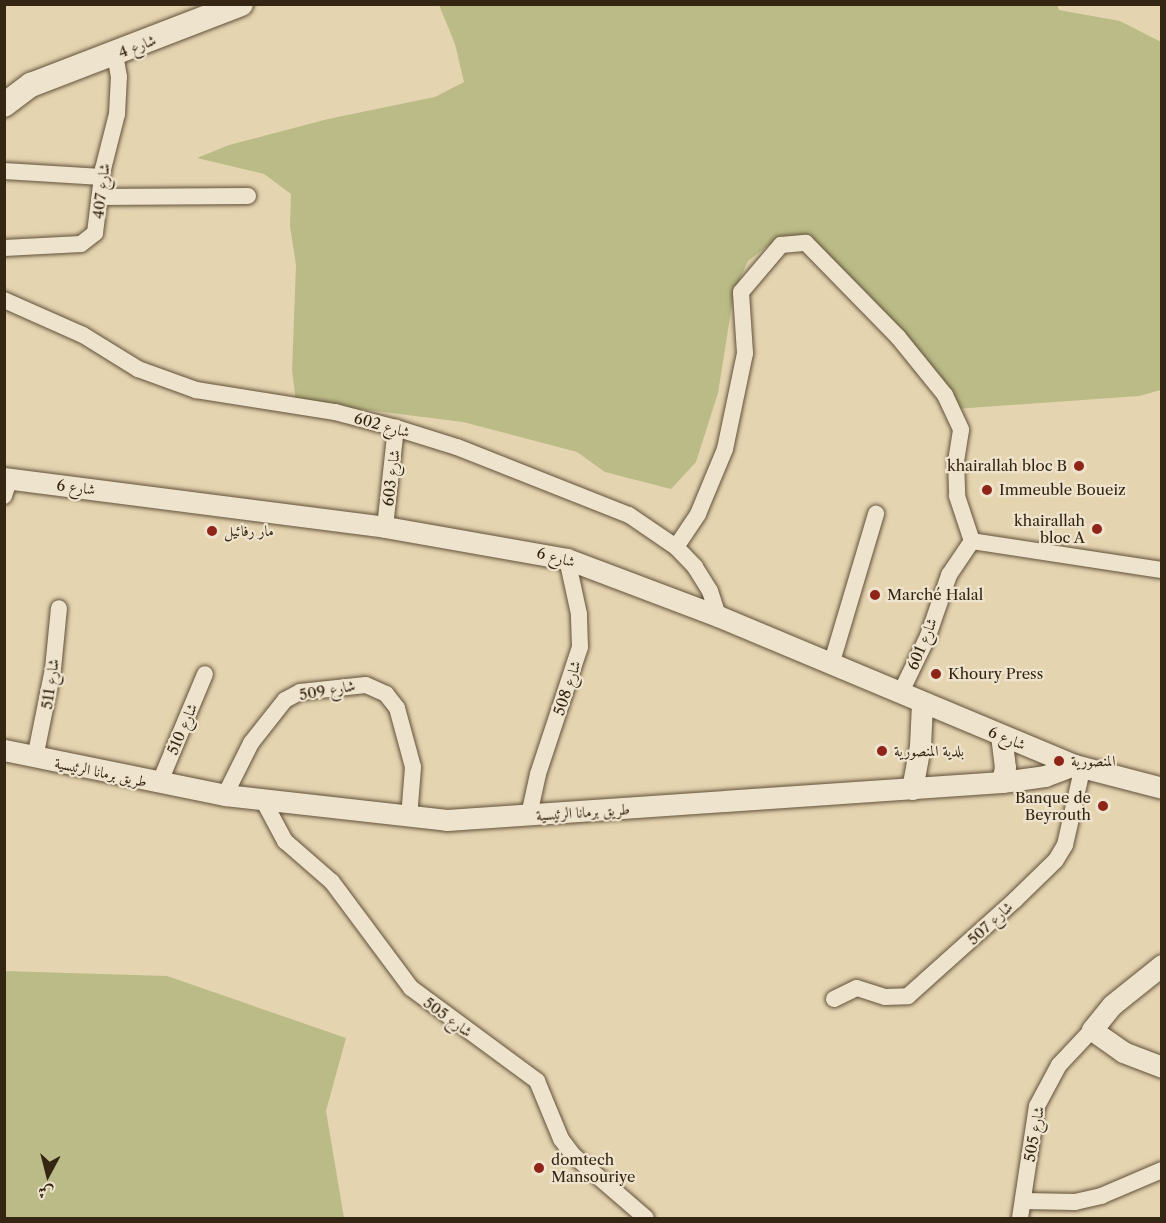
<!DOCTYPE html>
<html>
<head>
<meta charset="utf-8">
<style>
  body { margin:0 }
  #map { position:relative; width:1166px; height:1223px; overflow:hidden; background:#e5d4b0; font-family:"Libre Caslon Text",Amiri,serif }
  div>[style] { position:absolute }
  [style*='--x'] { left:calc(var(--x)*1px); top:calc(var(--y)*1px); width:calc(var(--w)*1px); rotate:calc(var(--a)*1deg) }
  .green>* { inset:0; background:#bbbb87 }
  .roads { filter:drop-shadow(0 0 2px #61513a) drop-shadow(0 0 2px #61513a) }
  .minor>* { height:16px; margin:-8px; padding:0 8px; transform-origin:8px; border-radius:8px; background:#eee3cc }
  .tertiary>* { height:21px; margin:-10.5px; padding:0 10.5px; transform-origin:10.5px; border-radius:10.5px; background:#eee3cc }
  .secondary>* { height:24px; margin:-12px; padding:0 12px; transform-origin:12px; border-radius:12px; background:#eee3cc }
  .dots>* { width:16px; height:16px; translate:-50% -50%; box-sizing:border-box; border:3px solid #eee3cc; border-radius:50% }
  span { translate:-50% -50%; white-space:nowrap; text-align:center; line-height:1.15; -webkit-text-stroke:4.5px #eee3cc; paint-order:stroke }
  .street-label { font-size:15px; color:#352513 }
  .poi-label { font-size:15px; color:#352513 }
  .right { translate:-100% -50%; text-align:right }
  .left { translate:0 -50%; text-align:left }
  .frame { position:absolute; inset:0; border:6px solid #352513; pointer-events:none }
  .north { position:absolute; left:18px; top:1145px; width:60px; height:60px; -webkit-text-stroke:4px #eee3cc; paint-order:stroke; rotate:187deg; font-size:16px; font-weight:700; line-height:24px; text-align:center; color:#352513 }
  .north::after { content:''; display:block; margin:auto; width:21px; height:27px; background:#352513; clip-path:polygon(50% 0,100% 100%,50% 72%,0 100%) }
</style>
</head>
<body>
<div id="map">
  <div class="green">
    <div style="clip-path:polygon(439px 5px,1057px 5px,1059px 10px,1120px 21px,1161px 42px,1161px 390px,1139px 396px,955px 409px,806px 238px,773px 242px,748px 261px,734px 292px,718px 393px,696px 462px,671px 489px,605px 472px,577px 452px,463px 422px,296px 401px,292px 371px,296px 265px,290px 226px,291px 194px,264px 174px,197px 158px,229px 145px,328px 119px,435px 97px,464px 82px,455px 44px)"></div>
    <div style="clip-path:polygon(5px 971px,167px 976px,346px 1038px,326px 1111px,344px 1218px,5px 1218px)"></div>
  </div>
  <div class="roads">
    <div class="minor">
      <div style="--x:4;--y:171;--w:98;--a:3.5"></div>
      <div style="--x:100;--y:197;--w:148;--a:-0.4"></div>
      <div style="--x:4;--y:248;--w:77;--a:-3"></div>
      <div style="--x:81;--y:244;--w:18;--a:-38"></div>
      <div style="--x:95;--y:233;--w:64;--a:-82.9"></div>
      <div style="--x:103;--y:169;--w:57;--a:-75.7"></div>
      <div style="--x:117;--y:114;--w:37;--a:-87"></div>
      <div style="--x:119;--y:77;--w:22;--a:-100"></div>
      <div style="--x:4;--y:300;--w:86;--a:23.9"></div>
      <div style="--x:83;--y:335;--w:65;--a:31.7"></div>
      <div style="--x:138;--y:369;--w:62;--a:19.9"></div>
      <div style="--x:196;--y:390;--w:141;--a:9"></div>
      <div style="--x:335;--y:412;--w:63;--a:14.7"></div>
      <div style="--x:396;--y:428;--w:64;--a:17.3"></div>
      <div style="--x:457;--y:447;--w:185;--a:21.6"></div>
      <div style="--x:629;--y:515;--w:57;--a:34.2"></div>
      <div style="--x:676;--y:547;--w:28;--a:46"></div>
      <div style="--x:695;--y:567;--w:28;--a:58"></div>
      <div style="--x:710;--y:591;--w:26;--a:72"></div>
      <div style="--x:4;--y:496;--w:19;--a:-72"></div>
      <div style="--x:385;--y:527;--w:100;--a:-83.7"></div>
      <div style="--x:676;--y:547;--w:40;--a:-56"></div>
      <div style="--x:698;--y:514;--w:70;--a:-67.4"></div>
      <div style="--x:725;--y:449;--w:98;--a:-78.2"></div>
      <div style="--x:745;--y:353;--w:61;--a:-93.8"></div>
      <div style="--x:741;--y:292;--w:62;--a:-49.6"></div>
      <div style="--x:781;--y:245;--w:25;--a:-5"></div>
      <div style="--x:806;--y:243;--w:132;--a:45.6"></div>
      <div style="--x:898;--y:337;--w:75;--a:51"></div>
      <div style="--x:945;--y:395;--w:38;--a:65"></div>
      <div style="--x:961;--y:430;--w:30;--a:99"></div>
      <div style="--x:956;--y:460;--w:36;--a:88"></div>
      <div style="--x:957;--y:496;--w:47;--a:71.6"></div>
      <div style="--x:831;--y:665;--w:158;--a:-73.4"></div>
      <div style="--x:900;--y:694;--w:64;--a:-64.2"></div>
      <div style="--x:928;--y:636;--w:65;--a:-71"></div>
      <div style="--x:949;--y:575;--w:41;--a:-55.9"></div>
      <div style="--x:972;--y:541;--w:192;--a:8.7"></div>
      <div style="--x:35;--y:758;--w:91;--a:-78.6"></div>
      <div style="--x:53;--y:669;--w:61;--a:-84.4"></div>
      <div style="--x:159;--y:784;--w:119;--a:-67.3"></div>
      <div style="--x:225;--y:795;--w:58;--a:-63.4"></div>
      <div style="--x:251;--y:743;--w:55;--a:-51.7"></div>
      <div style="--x:285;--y:700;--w:17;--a:-28"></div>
      <div style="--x:300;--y:692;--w:66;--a:-6.1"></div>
      <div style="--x:366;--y:685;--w:22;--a:24"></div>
      <div style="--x:386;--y:694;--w:18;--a:52"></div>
      <div style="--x:397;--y:708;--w:61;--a:74.8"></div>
      <div style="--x:413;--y:767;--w:51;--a:94.5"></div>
      <div style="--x:263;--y:800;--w:47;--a:61.8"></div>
      <div style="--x:285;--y:841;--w:62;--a:41.1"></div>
      <div style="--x:332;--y:882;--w:132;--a:53.3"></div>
      <div style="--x:411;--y:988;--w:157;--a:36.4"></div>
      <div style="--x:537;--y:1081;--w:63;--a:67.5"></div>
      <div style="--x:561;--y:1139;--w:20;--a:53"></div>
      <div style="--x:573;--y:1155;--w:96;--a:40.8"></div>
      <div style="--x:529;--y:815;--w:42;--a:-77.6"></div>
      <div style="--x:538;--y:774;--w:134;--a:-71.7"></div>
      <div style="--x:580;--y:647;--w:33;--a:-92"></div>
      <div style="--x:579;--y:614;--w:56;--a:-102.3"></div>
      <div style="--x:834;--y:999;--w:25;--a:-26"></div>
      <div style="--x:857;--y:988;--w:29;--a:18"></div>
      <div style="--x:885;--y:997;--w:23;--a:-2"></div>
      <div style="--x:908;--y:996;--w:144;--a:-41.9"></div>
      <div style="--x:1015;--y:900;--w:57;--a:-44.3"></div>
      <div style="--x:1056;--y:860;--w:17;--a:-59"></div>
      <div style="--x:1065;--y:845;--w:81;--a:-77.2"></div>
      <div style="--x:1024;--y:1201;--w:51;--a:1.1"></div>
      <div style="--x:1075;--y:1202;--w:27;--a:-13"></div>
      <div style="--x:1101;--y:1196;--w:66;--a:-23.1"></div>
      <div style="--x:1020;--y:1218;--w:113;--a:-81.4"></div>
      <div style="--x:1037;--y:1106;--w:47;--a:-61.8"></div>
      <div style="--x:1059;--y:1065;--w:48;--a:-46.7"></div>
    </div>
    <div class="tertiary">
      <div style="--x:4;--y:478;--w:384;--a:7.3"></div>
      <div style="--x:385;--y:527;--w:185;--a:10"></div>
      <div style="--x:567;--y:559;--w:161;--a:20.7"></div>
      <div style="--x:718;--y:616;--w:386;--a:22.7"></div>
      <div style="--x:1001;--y:735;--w:32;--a:83"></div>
      <div style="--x:1005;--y:767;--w:15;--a:101"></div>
      <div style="--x:4;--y:750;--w:226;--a:11.5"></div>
      <div style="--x:225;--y:795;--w:223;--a:6.4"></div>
      <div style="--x:447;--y:820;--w:556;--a:-3.92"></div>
      <div style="--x:1002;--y:782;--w:43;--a:-7.9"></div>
      <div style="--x:1045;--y:776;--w:31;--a:-21"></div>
      <div style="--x:1074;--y:765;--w:91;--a:14.6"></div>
      <div style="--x:912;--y:789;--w:44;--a:-79.5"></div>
      <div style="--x:920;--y:746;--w:43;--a:-87.3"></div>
      <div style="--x:1162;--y:965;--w:64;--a:141.3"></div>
      <div style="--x:1112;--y:1005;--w:32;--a:129"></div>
      <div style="--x:1092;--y:1030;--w:38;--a:35"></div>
      <div style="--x:1123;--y:1052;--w:42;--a:21"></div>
    </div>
    <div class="secondary">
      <div style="--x:4;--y:105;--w:34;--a:-37"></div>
      <div style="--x:31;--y:85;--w:225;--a:-21.1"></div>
    </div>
  </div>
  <div class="dots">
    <div style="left:1079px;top:466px;background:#8f2418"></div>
    <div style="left:987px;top:490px;background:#8f2418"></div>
    <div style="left:1097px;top:529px;background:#8f2418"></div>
    <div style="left:212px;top:531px;background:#8f2418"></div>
    <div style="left:875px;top:595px;background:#8f2418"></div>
    <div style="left:936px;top:674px;background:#8f2418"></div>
    <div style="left:882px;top:751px;background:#8f2418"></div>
    <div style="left:1059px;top:761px;background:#8f2418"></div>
    <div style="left:1103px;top:806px;background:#8f2418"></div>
    <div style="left:539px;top:1168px;background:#8f2418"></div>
  </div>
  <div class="street-label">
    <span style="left:137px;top:46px;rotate:-21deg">شارع 4</span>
    <span style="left:101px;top:191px;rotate:-83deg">شارع 407</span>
    <span style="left:382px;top:425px;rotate:15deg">شارع 602</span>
    <span style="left:391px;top:478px;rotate:-83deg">شارع 603</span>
    <span style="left:76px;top:487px;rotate:7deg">شارع 6</span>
    <span style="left:556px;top:557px;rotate:15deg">شارع 6</span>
    <span style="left:922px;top:644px;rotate:-68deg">شارع 601</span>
    <span style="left:50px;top:684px;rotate:-82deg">شارع 511</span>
    <span style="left:567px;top:688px;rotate:-72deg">شارع 508</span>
    <span style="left:327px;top:690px;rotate:-10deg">شارع 509</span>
    <span style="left:182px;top:729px;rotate:-67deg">شارع 510</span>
    <span style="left:1007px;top:738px;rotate:22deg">شارع 6</span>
    <span style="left:101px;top:772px;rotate:12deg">طريق برمانا الرئيسية</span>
    <span style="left:583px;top:812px;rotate:-4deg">طريق برمانا الرئيسية</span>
    <span style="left:990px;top:923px;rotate:-43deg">شارع 507</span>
    <span style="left:448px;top:1017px;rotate:36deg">شارع 505</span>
    <span style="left:1034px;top:1134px;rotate:-80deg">شارع 505</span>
  </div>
  <div class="poi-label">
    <span class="right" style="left:1067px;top:466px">khairallah bloc B</span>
    <span class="left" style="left:999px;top:490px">Immeuble Boueiz</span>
    <span class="right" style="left:1085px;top:529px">khairallah<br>bloc A</span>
    <span class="left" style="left:224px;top:531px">مار رفائيل</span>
    <span class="left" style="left:887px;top:595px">Marché Halal</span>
    <span class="left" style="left:948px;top:674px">Khoury Press</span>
    <span class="left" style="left:894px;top:751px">بلدية المنصورية</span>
    <span class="left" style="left:1071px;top:761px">المنصورية</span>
    <span class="right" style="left:1091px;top:806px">Banque de<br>Beyrouth</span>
    <span class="left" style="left:551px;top:1168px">domtech<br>Mansouriye</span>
  </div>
  <div class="frame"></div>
  <div class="north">ش</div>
</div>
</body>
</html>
